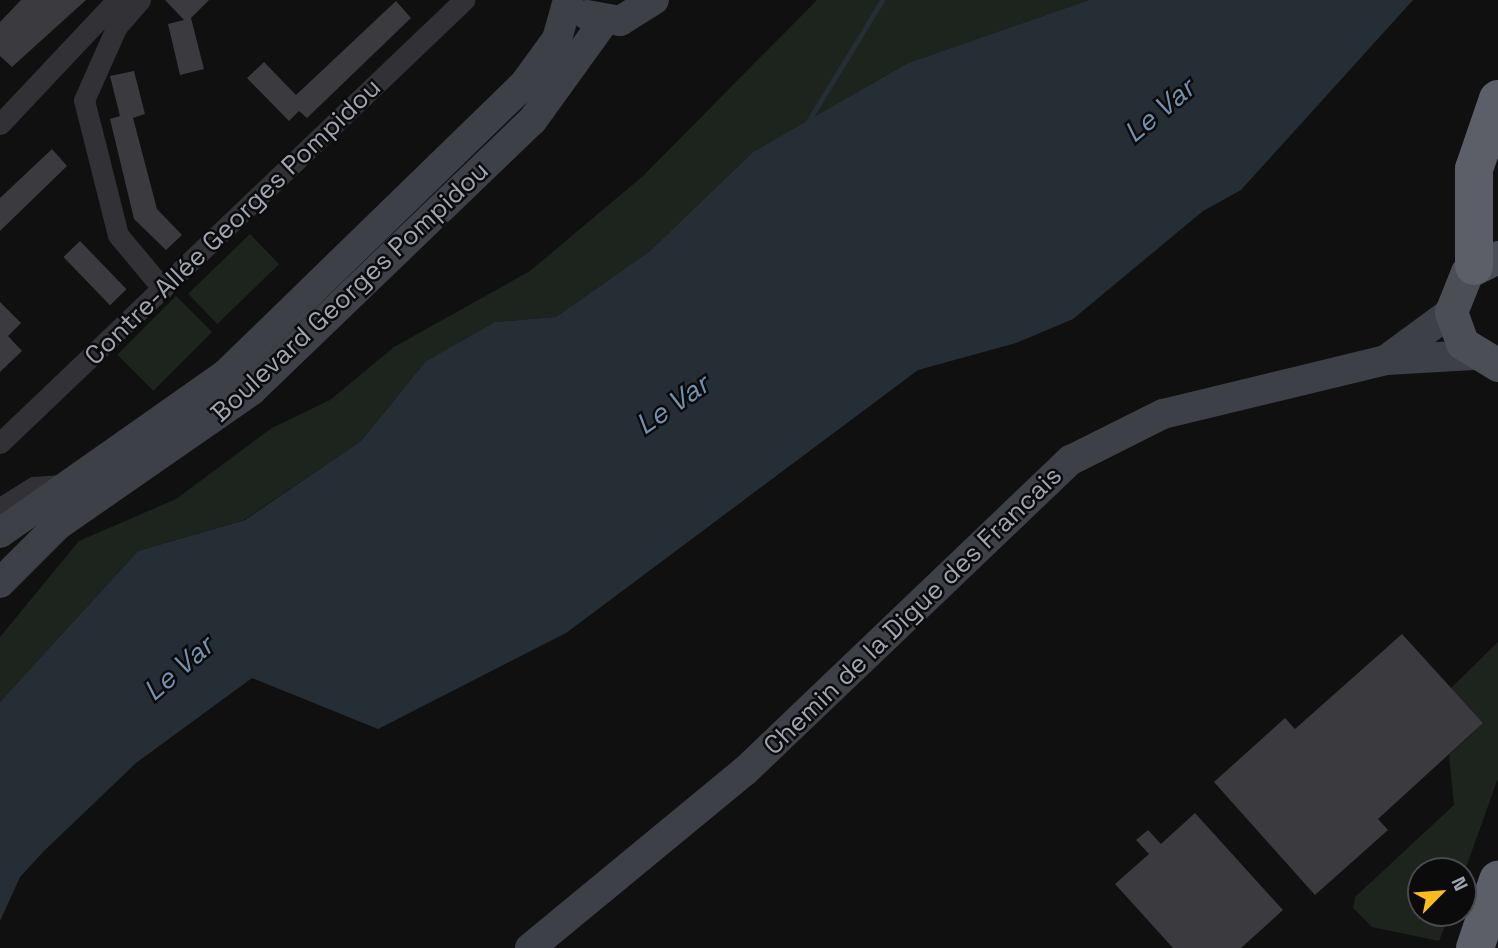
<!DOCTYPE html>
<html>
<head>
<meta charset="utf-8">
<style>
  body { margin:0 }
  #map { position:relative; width:1498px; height:948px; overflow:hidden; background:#101011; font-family:"Space Grotesk",sans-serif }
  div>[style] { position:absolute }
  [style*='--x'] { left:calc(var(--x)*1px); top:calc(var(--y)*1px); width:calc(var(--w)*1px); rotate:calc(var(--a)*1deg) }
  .green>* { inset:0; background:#1c241d; transform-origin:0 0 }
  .water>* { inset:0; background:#262e35 }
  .stream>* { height:5px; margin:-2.5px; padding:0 2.5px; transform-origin:2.5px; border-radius:2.5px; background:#262e35 }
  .building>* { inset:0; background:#3a3a3f; transform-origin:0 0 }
  .minor>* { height:21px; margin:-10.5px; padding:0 10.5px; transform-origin:10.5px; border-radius:10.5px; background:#313136 }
  .secondary>* { height:30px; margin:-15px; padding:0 15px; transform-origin:15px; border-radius:15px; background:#3e4047 }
  .primary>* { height:33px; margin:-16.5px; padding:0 16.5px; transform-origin:16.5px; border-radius:16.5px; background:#4c4e56 }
  .motorway>* { height:38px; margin:-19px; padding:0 19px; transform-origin:19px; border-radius:19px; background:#5c5f68 }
  span { translate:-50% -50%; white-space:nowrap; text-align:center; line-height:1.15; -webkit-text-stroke:5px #0b0b0c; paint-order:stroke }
  .street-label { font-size:26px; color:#a0a5b3 }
  .water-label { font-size:28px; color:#7491b1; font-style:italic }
  .north { position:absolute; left:1407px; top:857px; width:70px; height:70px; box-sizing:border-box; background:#0b0b0c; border:2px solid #47494f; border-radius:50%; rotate:65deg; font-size:19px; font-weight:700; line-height:28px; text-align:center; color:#a0a5b3 }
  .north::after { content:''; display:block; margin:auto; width:24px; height:32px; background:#fdbc1c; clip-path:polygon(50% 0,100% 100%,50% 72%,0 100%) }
</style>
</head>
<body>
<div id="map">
  <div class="green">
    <div style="clip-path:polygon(817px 0,1089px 0,908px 63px,753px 152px,650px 251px,556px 317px,495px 322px,426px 361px,361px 441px,244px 520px,138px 551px,0 702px,0 637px,79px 541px,176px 499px,272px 428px,330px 400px,394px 347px,530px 271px,643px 176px)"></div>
    <div style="left:250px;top:234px;width:42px;height:86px;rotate:46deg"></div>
    <div style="left:176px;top:296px;width:51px;height:83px;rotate:45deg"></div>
    <div style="clip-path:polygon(1498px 642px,1498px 778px,1463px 876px,1421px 871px,1421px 913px,1450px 913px,1439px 941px,1372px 927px,1353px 908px,1355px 897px,1454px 805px,1449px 755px,1483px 723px,1451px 688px)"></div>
  </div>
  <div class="water">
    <div style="clip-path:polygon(1089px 0,1413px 0,1241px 190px,1203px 211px,1073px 319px,1016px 343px,918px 370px,566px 633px,378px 729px,252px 678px,136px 763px,44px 851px,20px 877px,0 921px,0 702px,138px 551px,245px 520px,361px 441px,426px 361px,495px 322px,556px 317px,650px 251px,753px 152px,908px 63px)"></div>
  </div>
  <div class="stream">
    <div style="--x:804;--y:128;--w:150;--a:-58.6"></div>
  </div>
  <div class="building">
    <div style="clip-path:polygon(21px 0,86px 0,12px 67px,0 56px,0 22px)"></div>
    <div style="clip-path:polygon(165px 0,209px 0,191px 18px,204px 69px,180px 75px,168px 24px,184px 20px)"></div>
    <div style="clip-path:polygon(396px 1px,411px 18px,307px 118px,299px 111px,289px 121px,247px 78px,264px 62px,296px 95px)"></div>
    <div style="clip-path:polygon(134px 71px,145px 114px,133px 118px,157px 209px,182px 235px,166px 250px,134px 219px,110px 119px,120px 116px,110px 76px)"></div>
    <div style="clip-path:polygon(52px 149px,67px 166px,0 231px,0 198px)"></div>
    <div style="left:80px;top:241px;width:67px;height:23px;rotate:46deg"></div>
    <div style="clip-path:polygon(0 302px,21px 323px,8px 336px,22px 351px,0 372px)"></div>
    <div style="clip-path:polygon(1402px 634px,1483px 723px,1378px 819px,1388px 830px,1315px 895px,1214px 782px,1285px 718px,1295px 729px)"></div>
    <div style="clip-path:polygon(1195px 813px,1283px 910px,1241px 948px,1173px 948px,1115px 884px,1149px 854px,1136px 840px,1148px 830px,1161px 844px)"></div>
  </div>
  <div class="minor">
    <div style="--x:140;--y:0;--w:35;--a:131"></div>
    <div style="--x:117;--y:26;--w:81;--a:114"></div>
    <div style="--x:84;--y:100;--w:139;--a:75.9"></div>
    <div style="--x:118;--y:235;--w:70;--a:50.2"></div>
    <div style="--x:0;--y:124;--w:170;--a:-46.7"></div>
    <div style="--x:0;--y:443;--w:642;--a:-43.67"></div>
    <div style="--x:0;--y:508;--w:40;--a:-32"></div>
    <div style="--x:34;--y:487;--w:28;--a:-4"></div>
  </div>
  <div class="secondary">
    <div style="--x:587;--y:15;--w:34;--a:10"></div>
    <div style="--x:620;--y:21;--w:40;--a:-32"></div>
    <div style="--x:1387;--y:359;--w:79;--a:-36.3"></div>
    <div style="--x:0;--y:533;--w:275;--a:-35.1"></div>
    <div style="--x:225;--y:375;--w:419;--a:-44.2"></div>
    <div style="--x:525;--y:83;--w:54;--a:-54"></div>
    <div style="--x:557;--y:39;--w:41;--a:-74.2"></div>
    <div style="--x:0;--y:583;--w:82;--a:-45"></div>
    <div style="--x:58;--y:525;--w:236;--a:-34.8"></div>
    <div style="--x:252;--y:390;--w:388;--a:-43.9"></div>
    <div style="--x:532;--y:121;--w:123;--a:-54.2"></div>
    <div style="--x:530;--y:948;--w:278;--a:-39.5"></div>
    <div style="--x:745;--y:771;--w:451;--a:-43.7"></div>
    <div style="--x:1071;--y:460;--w:103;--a:-26.6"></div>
    <div style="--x:1163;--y:414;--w:229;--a:-13.6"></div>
    <div style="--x:1386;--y:360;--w:87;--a:-3.3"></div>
  </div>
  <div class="primary">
    <div style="--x:1498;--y:257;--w:34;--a:154"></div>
    <div style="--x:1467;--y:272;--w:43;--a:111.8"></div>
    <div style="--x:1451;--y:312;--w:33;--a:70"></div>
    <div style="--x:1462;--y:343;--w:42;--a:31.4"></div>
  </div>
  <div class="motorway">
    <div style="--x:1474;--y:266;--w:97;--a:-90"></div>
    <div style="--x:1474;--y:169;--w:74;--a:-71.1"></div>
    <div style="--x:1475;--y:948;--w:72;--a:-71.3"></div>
  </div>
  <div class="street-label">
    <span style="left:233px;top:222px;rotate:-44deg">Contre-Allée Georges Pompidou</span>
    <span style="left:350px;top:292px;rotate:-43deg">Boulevard Georges Pompidou</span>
    <span style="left:913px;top:611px;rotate:-44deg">Chemin de la Digue des Francais</span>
  </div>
  <div class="water-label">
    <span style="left:1159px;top:110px;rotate:-40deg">Le Var</span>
    <span style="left:672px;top:404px;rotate:-35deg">Le Var</span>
    <span style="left:178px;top:668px;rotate:-41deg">Le Var</span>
  </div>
  <div class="north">N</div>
</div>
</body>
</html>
